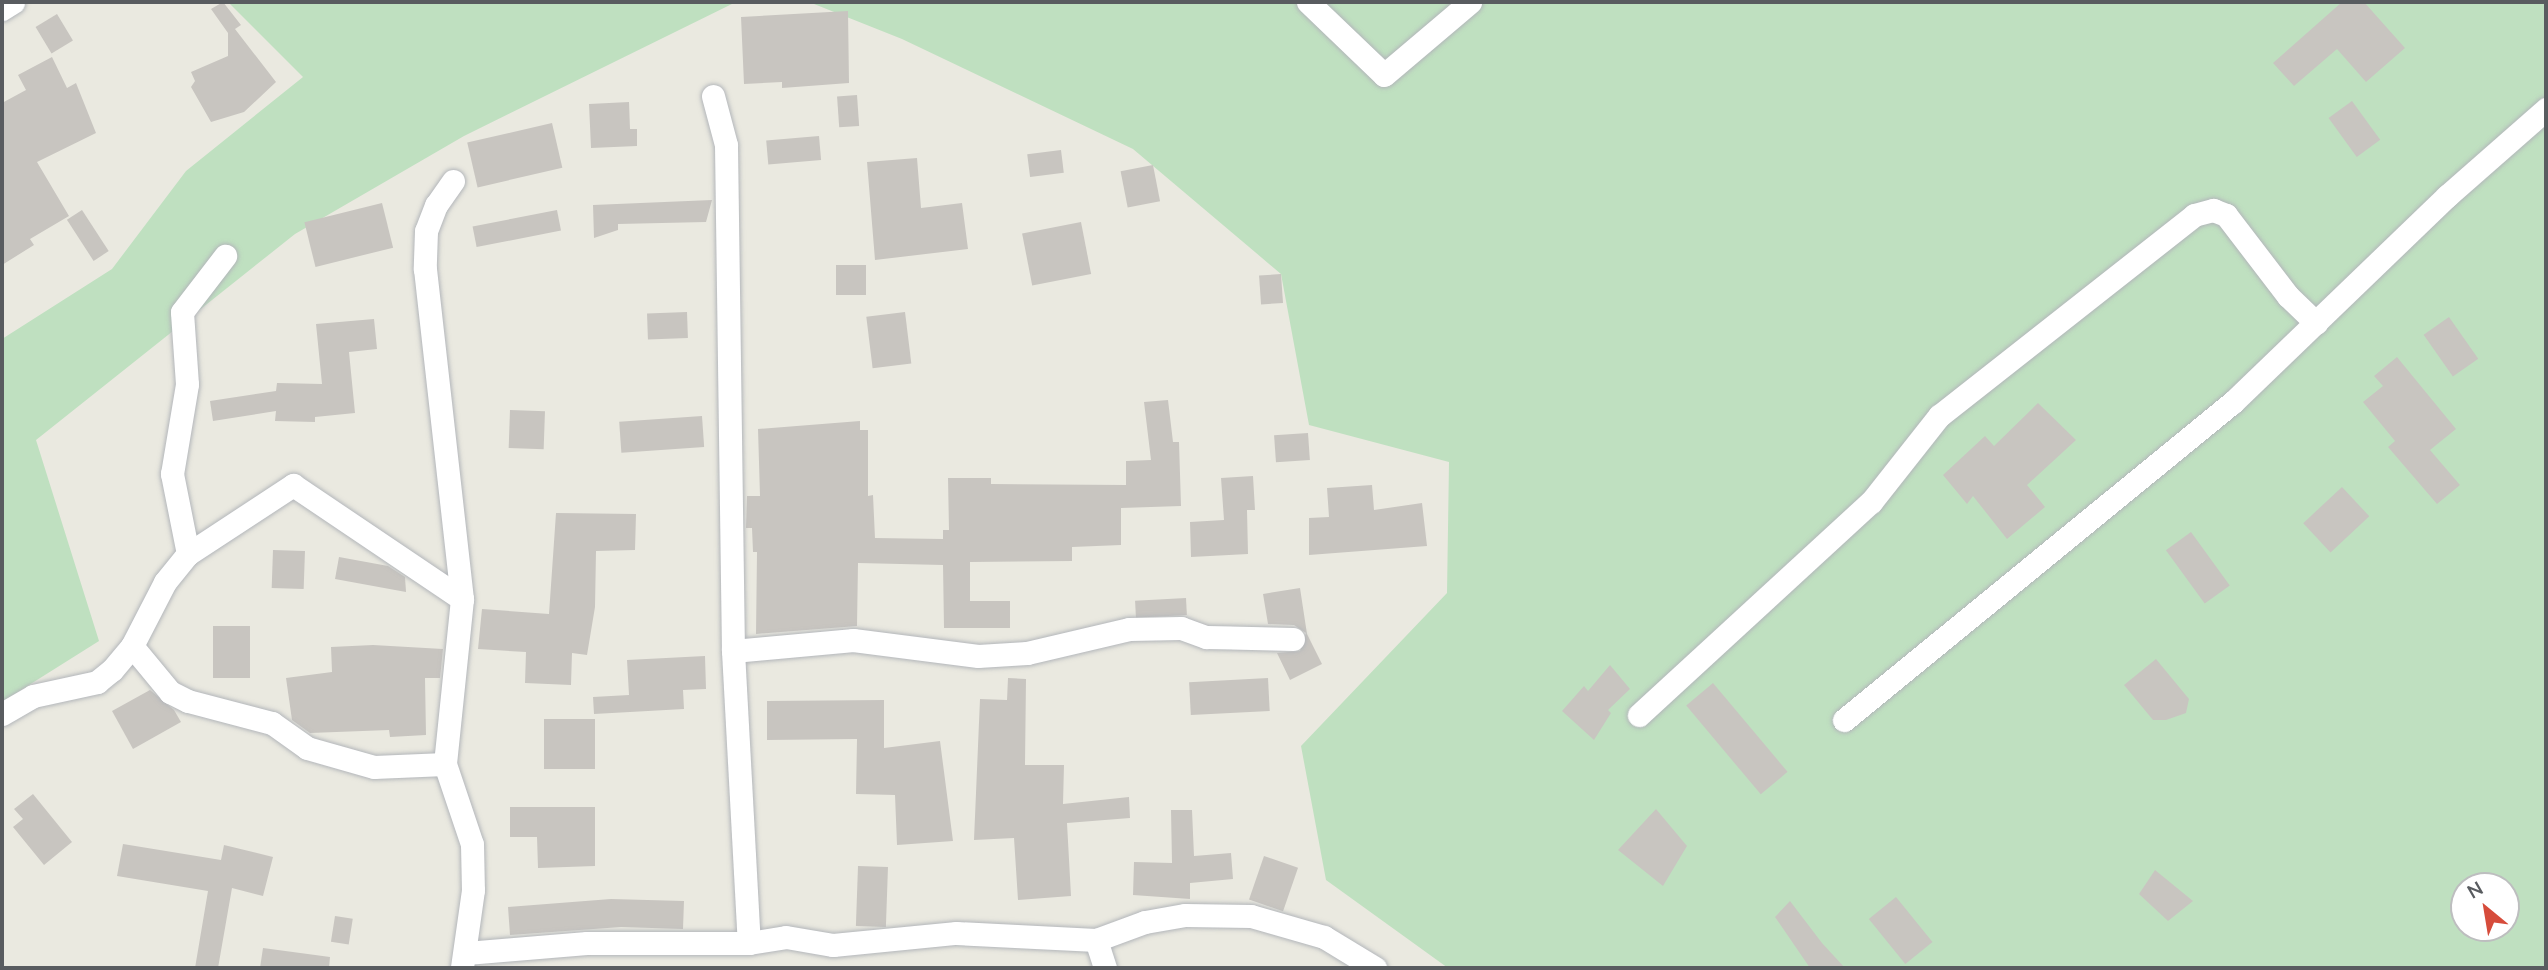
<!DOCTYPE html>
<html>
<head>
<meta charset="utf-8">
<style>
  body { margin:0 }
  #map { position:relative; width:2548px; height:970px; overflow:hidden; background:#eae9e0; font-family:"Nunito Sans",sans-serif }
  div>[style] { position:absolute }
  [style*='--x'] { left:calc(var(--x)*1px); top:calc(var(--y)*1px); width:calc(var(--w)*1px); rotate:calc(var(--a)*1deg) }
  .green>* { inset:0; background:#bfe0c0 }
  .building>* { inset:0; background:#c8c5c0; transform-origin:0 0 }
  .roads { filter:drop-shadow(0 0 2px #b3b6ba) drop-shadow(0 0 2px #b3b6ba) }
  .minor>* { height:23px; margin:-11.5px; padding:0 11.5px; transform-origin:11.5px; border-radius:11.5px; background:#fff }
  span { translate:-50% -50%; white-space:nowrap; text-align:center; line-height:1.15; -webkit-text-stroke:7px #fff; paint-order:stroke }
  .frame { position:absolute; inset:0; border:4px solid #595c60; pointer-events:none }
  .north { position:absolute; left:2450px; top:872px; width:70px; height:70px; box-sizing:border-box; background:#fff; border:2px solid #bdbebf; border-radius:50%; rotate:330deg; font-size:19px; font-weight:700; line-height:28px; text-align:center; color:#595c60 }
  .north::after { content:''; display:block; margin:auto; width:24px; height:32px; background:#d64c3b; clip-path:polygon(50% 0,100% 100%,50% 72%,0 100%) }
</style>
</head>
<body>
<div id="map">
  <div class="green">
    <div style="clip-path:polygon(228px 2px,736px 2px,464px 136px,295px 234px,36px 440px,99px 641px,2px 702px,2px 339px,112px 269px,186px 171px,303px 77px)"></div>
    <div style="clip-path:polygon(evenodd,809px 2px,2546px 2px,2546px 968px,1448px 968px,1326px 880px,1301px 746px,1447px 593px,1449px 462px,1309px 425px,1281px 274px,1133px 149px,902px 39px,809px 2px,2464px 886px,2506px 886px,2506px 928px,2464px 928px,2464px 886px)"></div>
  </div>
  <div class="building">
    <div style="clip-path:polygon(223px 2px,241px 25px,235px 29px,276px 82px,244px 112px,211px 122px,191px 87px,195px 81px,191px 72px,228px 56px,228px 33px,211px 9px)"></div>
    <div style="clip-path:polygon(2342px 2px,2364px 2px,2405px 48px,2366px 82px,2337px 49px,2294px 86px,2273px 63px)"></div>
    <div style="clip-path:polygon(848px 11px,849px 83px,782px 88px,782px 82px,744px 84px,741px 17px)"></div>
    <div style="left:57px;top:14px;width:31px;height:25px;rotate:59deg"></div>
    <div style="clip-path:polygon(52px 57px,67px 88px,76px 83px,96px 133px,37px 162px,69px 216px,30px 239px,34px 245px,2px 265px,2px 103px,26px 90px,18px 75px)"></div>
    <div style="left:857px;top:95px;width:31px;height:20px;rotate:86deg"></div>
    <div style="left:2352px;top:101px;width:48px;height:29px;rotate:54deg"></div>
    <div style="clip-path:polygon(629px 102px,630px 129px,637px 129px,637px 146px,591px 148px,589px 104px)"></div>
    <div style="left:552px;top:123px;width:46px;height:87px;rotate:77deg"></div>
    <div style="left:819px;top:136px;width:24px;height:53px;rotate:85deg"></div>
    <div style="left:1061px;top:150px;width:23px;height:34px;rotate:83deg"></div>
    <div style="clip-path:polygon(917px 158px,921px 208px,962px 203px,968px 249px,875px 260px,867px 162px)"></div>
    <div style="left:1153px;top:165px;width:37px;height:33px;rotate:79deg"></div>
    <div style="clip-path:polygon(712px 200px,706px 222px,618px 224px,618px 230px,594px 238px,593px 205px)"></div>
    <div style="left:382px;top:203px;width:46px;height:80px;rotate:76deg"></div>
    <div style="left:82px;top:210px;width:49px;height:18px;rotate:57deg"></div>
    <div style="left:557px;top:210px;width:21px;height:86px;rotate:79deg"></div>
    <div style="left:1081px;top:222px;width:53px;height:60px;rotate:79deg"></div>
    <div style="left:836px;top:265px;width:30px;height:30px"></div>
    <div style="left:1281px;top:274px;width:29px;height:22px;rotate:86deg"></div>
    <div style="left:687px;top:312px;width:26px;height:40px;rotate:88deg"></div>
    <div style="left:905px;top:312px;width:52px;height:39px;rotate:83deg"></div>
    <div style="left:2449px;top:317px;width:51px;height:31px;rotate:55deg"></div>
    <div style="clip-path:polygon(374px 319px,377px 349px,349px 352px,355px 413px,315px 417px,315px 422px,275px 421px,276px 411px,213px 421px,210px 401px,276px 391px,277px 383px,322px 384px,316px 324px)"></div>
    <div style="clip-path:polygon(2397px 357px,2456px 429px,2430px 450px,2460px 485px,2437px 504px,2388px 447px,2395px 441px,2363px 402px,2383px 386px,2374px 376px)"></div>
    <div style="clip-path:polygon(1168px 400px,1173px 442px,1179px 442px,1181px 506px,1121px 508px,1121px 545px,1072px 547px,1072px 561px,970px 562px,970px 601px,1010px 601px,1010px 628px,944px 628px,943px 565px,858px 563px,857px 626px,756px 634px,757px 552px,753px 552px,752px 528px,746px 528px,747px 496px,760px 496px,758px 429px,860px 421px,860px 430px,868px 430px,868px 496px,873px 495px,875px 538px,943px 539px,943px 530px,949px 530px,948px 478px,991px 478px,991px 484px,1126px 485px,1126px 461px,1151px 460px,1144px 402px)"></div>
    <div style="clip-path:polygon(2038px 403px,2076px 440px,2027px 485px,2045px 507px,2007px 539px,1973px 496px,1967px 504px,1943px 475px,1985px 436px,1994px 446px)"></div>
    <div style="left:510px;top:410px;width:35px;height:38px;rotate:2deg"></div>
    <div style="left:702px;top:416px;width:31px;height:83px;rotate:86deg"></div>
    <div style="left:1308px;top:433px;width:27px;height:34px;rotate:86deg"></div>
    <div style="clip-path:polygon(1253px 476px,1255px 510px,1247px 510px,1248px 554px,1191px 557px,1190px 522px,1224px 520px,1221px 478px)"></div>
    <div style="clip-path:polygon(1372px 485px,1374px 510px,1422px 503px,1427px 546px,1309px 555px,1309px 518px,1329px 517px,1327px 488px)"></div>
    <div style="left:2342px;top:487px;width:40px;height:53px;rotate:47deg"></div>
    <div style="clip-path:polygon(556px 513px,636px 514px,635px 550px,596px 551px,595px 607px,587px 655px,572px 653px,571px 685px,525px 683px,526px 652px,478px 649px,482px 609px,549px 614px)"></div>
    <div style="left:2191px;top:532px;width:66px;height:31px;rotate:54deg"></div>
    <div style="left:273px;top:550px;width:32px;height:38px;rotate:2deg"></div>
    <div style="clip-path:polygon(339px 557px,388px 566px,405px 577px,406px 592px,335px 579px)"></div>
    <div style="clip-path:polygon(1300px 588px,1307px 634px,1322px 664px,1290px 680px,1277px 653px,1300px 651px,1306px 633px,1294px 625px,1268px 624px,1263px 594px)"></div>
    <div style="left:1186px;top:598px;width:17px;height:51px;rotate:87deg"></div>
    <div style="left:213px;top:626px;width:37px;height:52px"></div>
    <div style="clip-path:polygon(373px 645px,443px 649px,440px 678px,425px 678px,426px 735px,390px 737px,389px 730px,310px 733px,292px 720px,286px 678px,332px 672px,331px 647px)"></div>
    <div style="clip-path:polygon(705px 656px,706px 689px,683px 690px,684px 709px,594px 714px,593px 697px,629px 695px,627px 660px)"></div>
    <div style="clip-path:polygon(2156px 659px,2189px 699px,2186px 713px,2166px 720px,2153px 720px,2124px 685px)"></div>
    <div style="clip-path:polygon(1610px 665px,1630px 689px,1608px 710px,1611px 713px,1594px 740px,1562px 711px,1584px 686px,1588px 691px)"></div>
    <div style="clip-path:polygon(1008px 678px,1026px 679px,1025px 765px,1064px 765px,1063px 804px,1129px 797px,1130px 818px,1067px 823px,1071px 896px,1018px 900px,1014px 838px,974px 840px,980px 699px,1007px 700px)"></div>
    <div style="left:1268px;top:678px;width:33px;height:79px;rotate:87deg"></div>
    <div style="left:1713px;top:683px;width:116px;height:35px;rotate:50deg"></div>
    <div style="clip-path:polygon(150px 690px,174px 710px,181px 722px,133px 749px,112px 711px)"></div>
    <div style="clip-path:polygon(884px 700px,884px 748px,940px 741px,953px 841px,897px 845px,895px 795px,856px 794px,857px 739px,767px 740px,767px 701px)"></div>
    <div style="left:544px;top:719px;width:51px;height:50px"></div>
    <div style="clip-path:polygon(33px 794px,72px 842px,44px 865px,13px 827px,23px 819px,14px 809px)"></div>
    <div style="clip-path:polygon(510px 807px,595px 807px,595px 866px,538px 868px,537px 837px,510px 837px)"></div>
    <div style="clip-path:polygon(1656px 809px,1687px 846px,1663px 886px,1618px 850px)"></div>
    <div style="clip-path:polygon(1171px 810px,1192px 810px,1194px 856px,1231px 853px,1233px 879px,1190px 883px,1190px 899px,1133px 895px,1134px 862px,1172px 863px)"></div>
    <div style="clip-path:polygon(123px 844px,221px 860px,224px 845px,273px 857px,263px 896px,232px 888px,218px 968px,195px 968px,208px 891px,117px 876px)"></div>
    <div style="left:1264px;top:856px;width:36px;height:46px;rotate:19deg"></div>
    <div style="left:858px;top:866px;width:30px;height:60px;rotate:2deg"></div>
    <div style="clip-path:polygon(2155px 870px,2193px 901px,2168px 921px,2139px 894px)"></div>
    <div style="left:1896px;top:897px;width:58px;height:35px;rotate:51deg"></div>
    <div style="clip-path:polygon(611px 899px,684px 901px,683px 929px,621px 927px,510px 935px,508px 907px)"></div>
    <div style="clip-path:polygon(1790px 901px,1822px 943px,1845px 968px,1810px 968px,1775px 917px)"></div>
    <div style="left:335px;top:916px;width:18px;height:26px;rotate:9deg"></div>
    <div style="clip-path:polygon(263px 948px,330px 957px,329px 968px,260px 968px)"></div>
  </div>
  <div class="roads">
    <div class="minor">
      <div style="--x:1308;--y:2;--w:105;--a:43.8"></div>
      <div style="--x:1384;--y:75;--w:113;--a:-40.3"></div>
      <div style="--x:2;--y:9;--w:13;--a:-32"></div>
      <div style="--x:713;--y:96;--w:51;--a:75.1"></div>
      <div style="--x:726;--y:145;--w:506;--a:89.21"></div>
      <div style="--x:733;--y:651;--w:292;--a:86.9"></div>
      <div style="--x:453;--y:181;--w:29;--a:125"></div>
      <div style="--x:436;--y:205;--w:28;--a:111"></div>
      <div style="--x:426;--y:231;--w:38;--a:92"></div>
      <div style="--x:425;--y:269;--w:332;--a:83.6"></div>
      <div style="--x:462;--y:599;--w:166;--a:95.9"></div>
      <div style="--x:445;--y:764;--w:84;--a:71.4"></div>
      <div style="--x:472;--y:844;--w:46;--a:88.8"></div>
      <div style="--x:473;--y:890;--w:78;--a:98.1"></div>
      <div style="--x:188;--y:554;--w:82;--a:-101.3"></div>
      <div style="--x:172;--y:474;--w:91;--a:-80.5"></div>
      <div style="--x:187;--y:384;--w:72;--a:-94"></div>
      <div style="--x:182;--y:312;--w:71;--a:-52.5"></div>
      <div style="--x:132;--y:646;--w:60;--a:50.4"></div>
      <div style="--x:170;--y:692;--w:20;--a:27"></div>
      <div style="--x:188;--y:701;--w:87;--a:14.7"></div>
      <div style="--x:272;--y:723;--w:43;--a:35.5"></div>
      <div style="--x:307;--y:748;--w:70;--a:15.8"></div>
      <div style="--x:374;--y:767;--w:71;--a:-2.4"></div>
      <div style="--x:733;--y:651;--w:121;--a:-5.2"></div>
      <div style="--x:853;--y:640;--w:126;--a:7.3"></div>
      <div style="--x:978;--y:656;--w:49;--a:-3.5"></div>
      <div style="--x:1027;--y:653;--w:105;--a:-13.2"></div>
      <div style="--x:1129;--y:629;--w:52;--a:-1.1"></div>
      <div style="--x:1181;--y:628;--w:27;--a:20"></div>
      <div style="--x:1206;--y:637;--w:87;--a:1.3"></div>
      <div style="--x:2;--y:714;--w:36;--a:-30"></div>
      <div style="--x:33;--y:696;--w:66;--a:-12.3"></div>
      <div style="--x:97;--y:682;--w:19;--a:-39"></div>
      <div style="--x:112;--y:670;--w:31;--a:-50"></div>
      <div style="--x:132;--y:646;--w:72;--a:-62.7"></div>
      <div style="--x:165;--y:582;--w:36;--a:-51"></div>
      <div style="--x:188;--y:554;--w:126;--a:-33.3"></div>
      <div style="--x:293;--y:485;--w:204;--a:34"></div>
      <div style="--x:1639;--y:715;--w:315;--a:-42.6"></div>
      <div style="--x:1871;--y:502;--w:110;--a:-51.7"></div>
      <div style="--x:1939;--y:416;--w:325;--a:-38.2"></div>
      <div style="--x:2194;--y:215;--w:20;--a:-15"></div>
      <div style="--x:2213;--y:210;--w:14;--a:21"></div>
      <div style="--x:2226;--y:215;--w:102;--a:52.6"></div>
      <div style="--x:2288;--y:296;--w:39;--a:44"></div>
      <div style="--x:1844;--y:720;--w:502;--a:-39.27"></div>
      <div style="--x:2233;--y:402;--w:297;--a:-43.9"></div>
      <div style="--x:2447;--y:196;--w:132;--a:-41.3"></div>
      <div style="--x:1096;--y:940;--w:29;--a:72"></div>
      <div style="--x:466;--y:953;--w:121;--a:-4.7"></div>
      <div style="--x:587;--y:943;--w:162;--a:0"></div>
      <div style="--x:749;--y:943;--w:37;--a:-9"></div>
      <div style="--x:786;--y:937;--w:48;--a:9.7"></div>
      <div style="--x:833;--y:945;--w:124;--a:-5.6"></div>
      <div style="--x:956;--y:933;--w:140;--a:2.9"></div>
      <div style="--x:1096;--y:940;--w:52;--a:-20.2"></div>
      <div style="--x:1145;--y:922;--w:41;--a:-9.9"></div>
      <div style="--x:1185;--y:915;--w:66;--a:0.9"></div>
      <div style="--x:1251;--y:916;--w:76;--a:16"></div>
      <div style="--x:1324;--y:937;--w:60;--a:31.3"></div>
    </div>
  </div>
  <div class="frame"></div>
  <div class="north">N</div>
</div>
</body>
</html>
